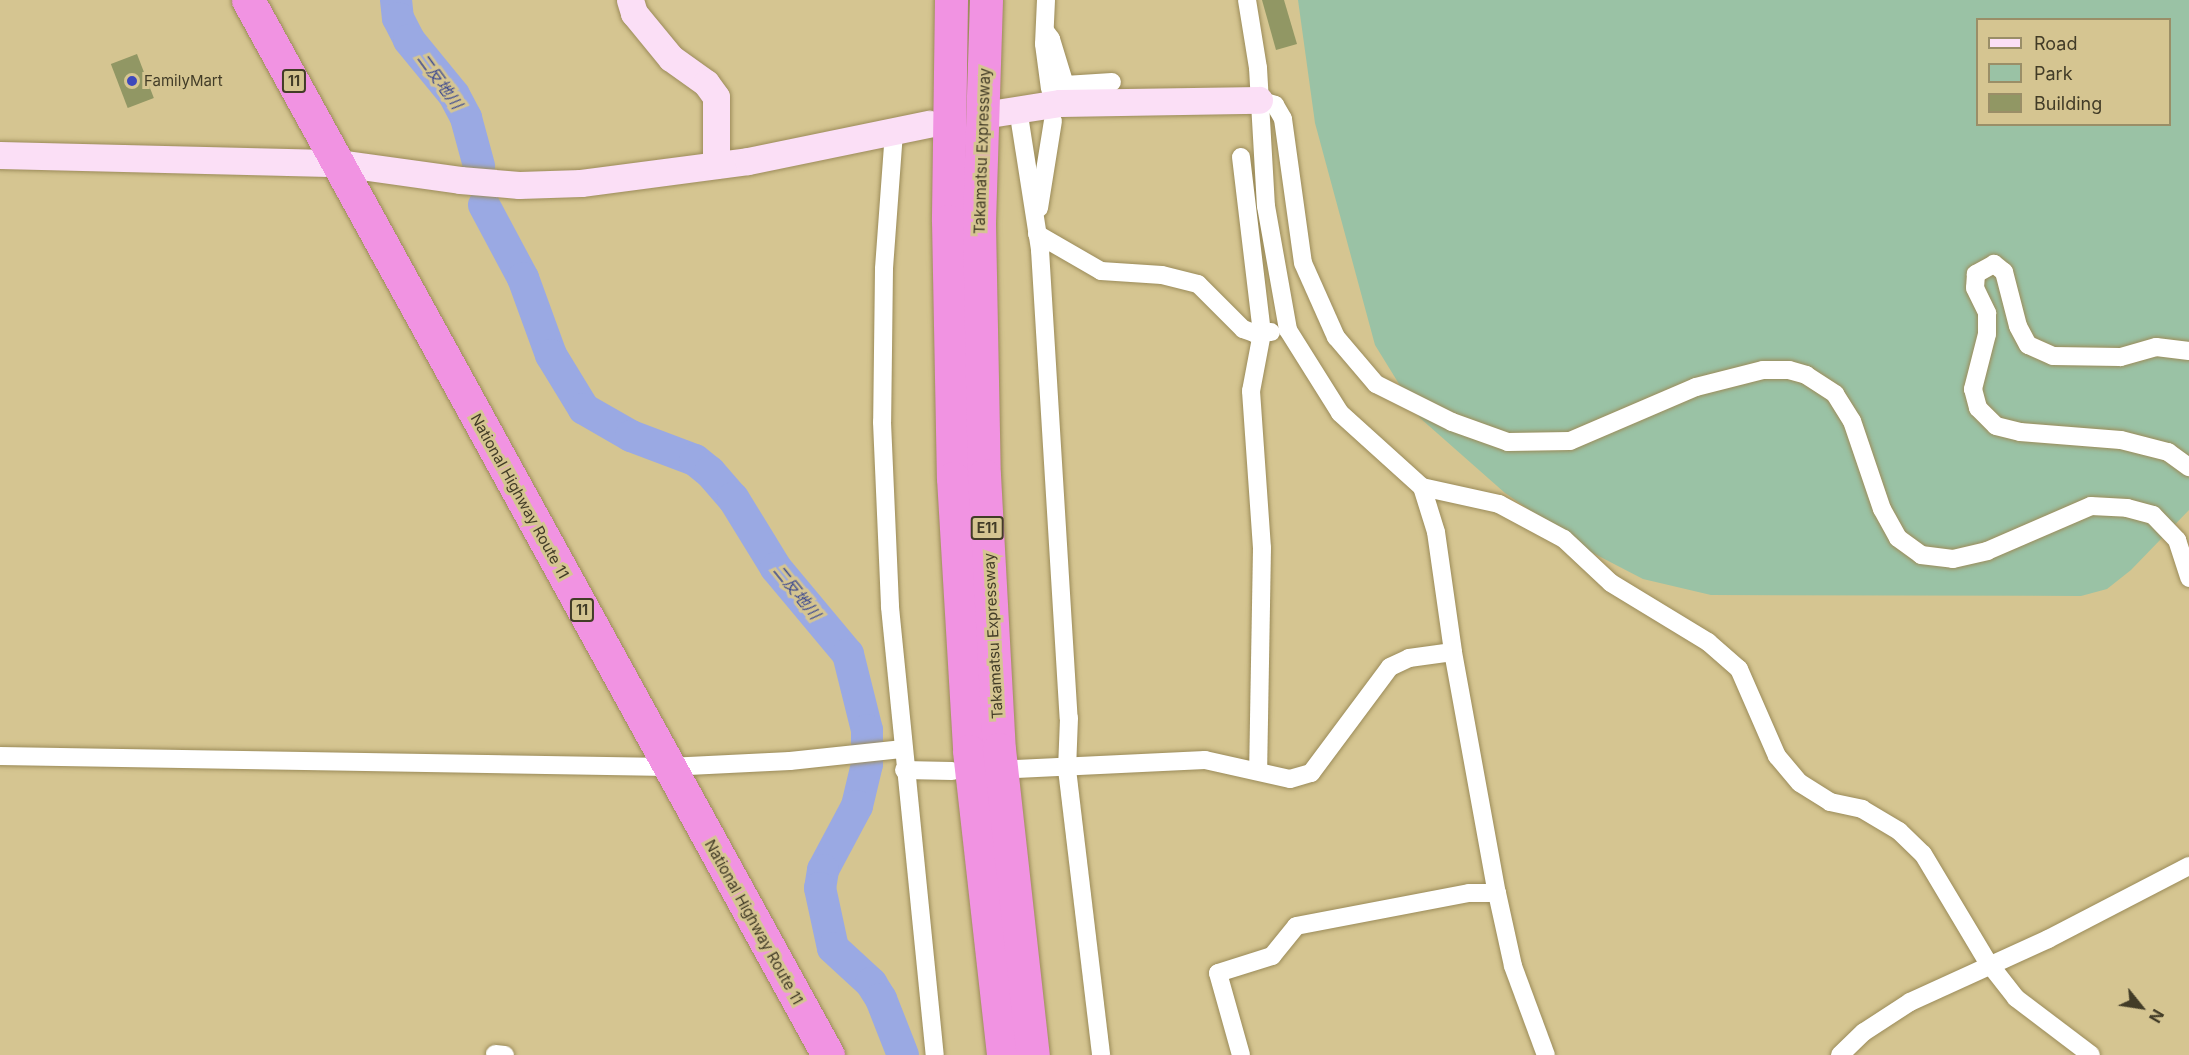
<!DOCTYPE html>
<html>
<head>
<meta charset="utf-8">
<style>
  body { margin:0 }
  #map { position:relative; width:2189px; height:1055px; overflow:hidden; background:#d5c591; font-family:Inter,"Noto Sans JP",sans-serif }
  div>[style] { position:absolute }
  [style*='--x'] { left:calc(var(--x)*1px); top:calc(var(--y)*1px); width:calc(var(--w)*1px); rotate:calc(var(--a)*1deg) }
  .green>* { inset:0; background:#9ac2a5 }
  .river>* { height:32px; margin:-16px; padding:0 16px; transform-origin:16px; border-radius:16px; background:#9aa9e3 }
  .building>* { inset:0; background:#919764; transform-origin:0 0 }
  .roads { filter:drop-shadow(0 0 2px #9b8b59) drop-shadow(0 0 2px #9b8b59) }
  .street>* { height:18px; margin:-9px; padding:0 9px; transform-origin:9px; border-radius:9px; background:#fff }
  .secondary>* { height:27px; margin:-13.5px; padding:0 13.5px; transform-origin:13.5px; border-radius:13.5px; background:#fbdff6 }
  .highway>* { height:33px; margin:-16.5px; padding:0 16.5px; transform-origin:16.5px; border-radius:16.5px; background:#f193e2 }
  .dots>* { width:16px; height:16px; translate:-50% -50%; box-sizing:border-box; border:3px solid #d5c591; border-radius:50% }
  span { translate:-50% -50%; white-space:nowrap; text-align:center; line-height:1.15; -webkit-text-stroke:6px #d5c591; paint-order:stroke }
  .shield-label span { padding:2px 4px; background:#d5c591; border:2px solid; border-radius:4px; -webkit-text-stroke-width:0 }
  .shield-label { font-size:14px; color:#423c27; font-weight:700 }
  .poi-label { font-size:15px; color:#423c27 }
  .left { translate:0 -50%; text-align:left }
  .street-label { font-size:15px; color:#423c27 }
  .water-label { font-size:16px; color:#3c498f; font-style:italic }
  .legend { position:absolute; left:1976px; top:18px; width:195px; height:108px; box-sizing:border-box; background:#d5c591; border:2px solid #9a8e67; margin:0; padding:8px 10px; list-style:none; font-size:18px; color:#423c27 }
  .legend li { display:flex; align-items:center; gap:12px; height:30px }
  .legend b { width:30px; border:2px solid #9a8e67 }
  .north { position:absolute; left:2111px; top:977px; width:60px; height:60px; -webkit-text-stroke:4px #d5c591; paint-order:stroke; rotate:120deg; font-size:16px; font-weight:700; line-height:24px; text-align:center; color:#423c27 }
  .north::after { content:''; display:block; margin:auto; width:21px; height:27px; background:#423c27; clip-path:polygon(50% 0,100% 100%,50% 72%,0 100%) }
</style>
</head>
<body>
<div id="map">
  <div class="green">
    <div style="clip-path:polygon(evenodd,1298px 0,2189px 0,2189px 510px,2131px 570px,2107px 589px,2081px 596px,1711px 595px,1643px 579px,1587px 550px,1505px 493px,1420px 418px,1375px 345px,1315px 123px,1298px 0,1978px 20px,2170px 20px,2170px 124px,1978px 124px,1978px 20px)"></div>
  </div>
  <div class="river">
    <div style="--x:396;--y:0;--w:18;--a:84"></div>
    <div style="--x:398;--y:18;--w:25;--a:63"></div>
    <div style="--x:409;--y:40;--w:71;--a:50.7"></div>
    <div style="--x:454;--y:95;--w:26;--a:62"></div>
    <div style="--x:466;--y:118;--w:50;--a:74.8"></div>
    <div style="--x:484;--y:205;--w:83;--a:61.9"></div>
    <div style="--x:523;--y:278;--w:82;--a:70"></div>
    <div style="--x:551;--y:355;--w:63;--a:58.6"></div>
    <div style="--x:584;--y:409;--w:54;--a:29.9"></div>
    <div style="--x:631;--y:436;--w:68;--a:20.6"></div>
    <div style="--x:695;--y:460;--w:19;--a:39"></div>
    <div style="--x:710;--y:472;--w:35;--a:49"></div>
    <div style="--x:733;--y:498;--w:82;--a:58.4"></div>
    <div style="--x:776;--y:568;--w:112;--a:50.1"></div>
    <div style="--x:848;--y:654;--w:78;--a:76"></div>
    <div style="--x:867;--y:730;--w:34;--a:90"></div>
    <div style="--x:867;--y:764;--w:43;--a:103.4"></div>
    <div style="--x:857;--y:806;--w:72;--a:118"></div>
    <div style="--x:823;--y:870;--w:18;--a:99"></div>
    <div style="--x:820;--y:888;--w:61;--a:77.8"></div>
    <div style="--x:833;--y:948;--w:52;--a:42.6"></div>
    <div style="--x:871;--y:983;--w:19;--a:58"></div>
    <div style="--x:881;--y:999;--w:60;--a:68.6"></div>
  </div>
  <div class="building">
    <div style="clip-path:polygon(1262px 0,1284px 0,1297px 44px,1276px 50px)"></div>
    <div style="left:137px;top:54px;width:47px;height:28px;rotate:69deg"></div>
  </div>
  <div class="roads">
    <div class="street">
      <div style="--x:1046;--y:0;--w:44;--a:92.6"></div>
      <div style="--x:1044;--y:44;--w:45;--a:82.4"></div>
      <div style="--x:1247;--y:0;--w:69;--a:80.8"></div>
      <div style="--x:1258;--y:68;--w:138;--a:86.7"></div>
      <div style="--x:1266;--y:206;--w:126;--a:79.9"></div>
      <div style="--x:1288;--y:330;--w:98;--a:57.9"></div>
      <div style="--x:1340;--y:413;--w:110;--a:42.1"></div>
      <div style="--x:1422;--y:487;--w:47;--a:72.7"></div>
      <div style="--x:1436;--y:532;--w:121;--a:81.9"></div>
      <div style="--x:1453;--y:652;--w:245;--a:79.7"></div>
      <div style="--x:1497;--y:893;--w:75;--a:77.6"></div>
      <div style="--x:1513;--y:966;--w:95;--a:69.7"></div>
      <div style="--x:1045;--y:31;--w:10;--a:53"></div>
      <div style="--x:1051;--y:39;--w:48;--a:73.1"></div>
      <div style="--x:1065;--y:85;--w:47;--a:-3.7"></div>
      <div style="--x:1259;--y:100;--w:17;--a:17"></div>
      <div style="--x:1275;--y:105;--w:16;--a:60"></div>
      <div style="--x:1283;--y:119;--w:145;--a:82.1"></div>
      <div style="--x:1303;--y:263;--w:81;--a:66"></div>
      <div style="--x:1336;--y:337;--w:62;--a:49.6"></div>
      <div style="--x:1376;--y:384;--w:85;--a:26.6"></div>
      <div style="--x:1452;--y:422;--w:59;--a:19.7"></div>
      <div style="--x:1508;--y:442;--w:62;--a:-0.9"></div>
      <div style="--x:1570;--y:441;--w:137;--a:-23.2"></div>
      <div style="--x:1696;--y:387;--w:69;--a:-14.2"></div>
      <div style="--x:1763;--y:370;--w:26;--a:0"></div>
      <div style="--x:1789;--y:370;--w:18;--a:16"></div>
      <div style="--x:1806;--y:375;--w:35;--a:33"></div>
      <div style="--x:1835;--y:394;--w:32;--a:58"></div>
      <div style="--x:1852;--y:421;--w:93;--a:71.2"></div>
      <div style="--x:1882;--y:509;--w:33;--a:61"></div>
      <div style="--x:1898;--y:538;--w:29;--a:36"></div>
      <div style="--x:1921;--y:555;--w:32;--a:7"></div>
      <div style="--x:1953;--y:559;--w:35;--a:-13"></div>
      <div style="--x:1987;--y:551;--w:113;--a:-23.4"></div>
      <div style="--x:2091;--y:506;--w:36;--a:3"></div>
      <div style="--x:2127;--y:508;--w:27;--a:15"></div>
      <div style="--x:2153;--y:515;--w:35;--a:46"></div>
      <div style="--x:2177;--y:540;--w:40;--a:72"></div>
      <div style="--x:1018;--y:109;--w:143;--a:81.1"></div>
      <div style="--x:1040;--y:250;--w:469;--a:86.5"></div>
      <div style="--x:1069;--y:718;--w:51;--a:92.2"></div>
      <div style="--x:1067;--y:769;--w:288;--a:83.2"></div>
      <div style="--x:894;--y:132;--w:137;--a:94.2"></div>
      <div style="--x:884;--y:269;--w:153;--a:90.7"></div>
      <div style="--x:882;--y:422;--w:185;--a:87.5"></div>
      <div style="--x:890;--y:607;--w:450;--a:84.3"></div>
      <div style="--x:1241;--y:157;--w:177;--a:83.2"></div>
      <div style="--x:1262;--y:333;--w:59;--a:100.7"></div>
      <div style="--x:1251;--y:391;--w:157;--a:86"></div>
      <div style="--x:1262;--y:548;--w:223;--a:91"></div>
      <div style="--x:1039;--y:208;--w:88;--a:-80.9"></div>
      <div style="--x:1037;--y:234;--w:74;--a:30"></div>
      <div style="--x:1101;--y:271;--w:61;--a:3.8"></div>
      <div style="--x:1162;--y:275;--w:37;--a:14"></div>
      <div style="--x:1198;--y:284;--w:64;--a:45"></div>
      <div style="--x:1243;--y:329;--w:12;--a:20"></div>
      <div style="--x:1254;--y:333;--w:17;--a:-3"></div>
      <div style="--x:2189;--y:351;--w:33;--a:-173"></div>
      <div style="--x:2156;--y:347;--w:37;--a:164"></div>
      <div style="--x:2120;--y:357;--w:67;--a:-179.1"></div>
      <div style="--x:2053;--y:356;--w:27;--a:-156"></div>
      <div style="--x:2028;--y:345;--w:21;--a:-118"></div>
      <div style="--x:2018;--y:326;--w:56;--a:-104.5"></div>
      <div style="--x:2004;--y:272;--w:13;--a:-141"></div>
      <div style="--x:1994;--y:264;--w:21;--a:151"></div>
      <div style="--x:1976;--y:274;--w:14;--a:94"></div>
      <div style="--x:1975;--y:288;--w:28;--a:64"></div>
      <div style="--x:1987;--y:313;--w:21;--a:90"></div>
      <div style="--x:1987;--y:334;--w:57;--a:104.3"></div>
      <div style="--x:1973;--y:389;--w:20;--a:75"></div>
      <div style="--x:1978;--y:408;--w:25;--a:45"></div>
      <div style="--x:1996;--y:426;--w:25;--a:14"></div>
      <div style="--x:2020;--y:432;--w:101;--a:4.5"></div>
      <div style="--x:2121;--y:440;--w:49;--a:14.3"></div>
      <div style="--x:2168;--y:452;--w:26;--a:36"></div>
      <div style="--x:1422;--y:487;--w:79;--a:12.4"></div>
      <div style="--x:1499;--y:504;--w:74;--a:28.3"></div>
      <div style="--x:1564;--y:539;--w:64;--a:43.1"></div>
      <div style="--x:1611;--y:583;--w:114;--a:31.3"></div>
      <div style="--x:1708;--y:642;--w:41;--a:41.1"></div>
      <div style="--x:1739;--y:669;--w:95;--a:66.4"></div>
      <div style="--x:1777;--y:756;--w:35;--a:50"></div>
      <div style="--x:1800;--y:783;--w:36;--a:32"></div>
      <div style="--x:1830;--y:802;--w:33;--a:12"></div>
      <div style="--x:1862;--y:809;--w:43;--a:30.7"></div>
      <div style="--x:1899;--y:831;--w:33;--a:44"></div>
      <div style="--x:1923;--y:854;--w:125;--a:59.1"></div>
      <div style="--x:1987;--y:961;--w:47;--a:51.9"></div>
      <div style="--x:2016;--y:998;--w:94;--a:37.2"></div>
      <div style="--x:0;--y:756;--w:668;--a:0.94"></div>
      <div style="--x:668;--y:767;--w:122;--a:-2.8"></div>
      <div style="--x:790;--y:761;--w:114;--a:-6.1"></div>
      <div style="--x:1016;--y:769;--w:189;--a:-2.7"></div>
      <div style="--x:1205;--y:760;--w:87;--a:12.6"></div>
      <div style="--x:1290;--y:779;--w:22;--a:-16"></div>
      <div style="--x:1311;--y:773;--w:132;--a:-53.3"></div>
      <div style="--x:1390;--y:667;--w:21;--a:-25"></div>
      <div style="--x:1409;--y:658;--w:44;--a:-7.8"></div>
      <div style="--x:904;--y:770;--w:48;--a:1.2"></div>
      <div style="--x:495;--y:1054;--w:10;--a:6"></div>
      <div style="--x:1241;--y:1055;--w:85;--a:-105.7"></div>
      <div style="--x:1218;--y:973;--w:57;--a:-17.5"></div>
      <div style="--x:1272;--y:956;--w:38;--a:-51"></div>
      <div style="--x:1296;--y:926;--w:176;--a:-10.8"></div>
      <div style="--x:1469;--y:893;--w:28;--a:0"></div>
      <div style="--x:1840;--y:1055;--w:33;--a:-44"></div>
      <div style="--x:1864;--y:1032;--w:55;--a:-33.1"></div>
      <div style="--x:1910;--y:1002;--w:152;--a:-24.5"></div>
      <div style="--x:2048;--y:939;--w:159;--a:-27.4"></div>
    </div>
    <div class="secondary">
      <div style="--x:630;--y:0;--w:14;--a:73"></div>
      <div style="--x:634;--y:13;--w:58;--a:50.6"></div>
      <div style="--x:671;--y:58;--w:43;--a:35.5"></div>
      <div style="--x:706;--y:83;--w:17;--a:54"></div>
      <div style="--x:716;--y:97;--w:68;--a:90"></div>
      <div style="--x:996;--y:113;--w:65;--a:-8.9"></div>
      <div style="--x:1060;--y:103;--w:199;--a:-0.9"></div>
      <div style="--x:0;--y:155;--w:339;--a:1.4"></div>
      <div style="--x:339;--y:163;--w:122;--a:8"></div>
      <div style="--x:460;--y:180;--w:59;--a:4.8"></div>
      <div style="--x:519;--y:185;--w:62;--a:-1.8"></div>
      <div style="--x:581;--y:183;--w:168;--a:-7.5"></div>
      <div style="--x:748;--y:161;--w:185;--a:-11.6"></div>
    </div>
    <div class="highway">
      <div style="--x:248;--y:0;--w:1204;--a:61.2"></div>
      <div style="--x:951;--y:0;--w:221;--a:90.8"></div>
      <div style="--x:948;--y:221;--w:257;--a:88.9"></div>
      <div style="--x:953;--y:478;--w:273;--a:86.6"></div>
      <div style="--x:969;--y:751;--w:306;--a:83.6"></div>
      <div style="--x:986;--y:0;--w:224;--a:91.8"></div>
      <div style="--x:979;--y:224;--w:251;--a:88.9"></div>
      <div style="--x:984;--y:475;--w:274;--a:86.9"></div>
      <div style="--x:999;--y:749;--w:308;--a:83.7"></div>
    </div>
  </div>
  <div class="dots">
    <div style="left:132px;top:81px;background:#3d48bc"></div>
  </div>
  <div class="shield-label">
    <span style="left:294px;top:81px">11</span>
    <span style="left:987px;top:528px">E11</span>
    <span style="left:582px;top:610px">11</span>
  </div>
  <div class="poi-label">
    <span class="left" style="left:144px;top:81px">FamilyMart</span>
  </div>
  <div class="street-label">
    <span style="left:982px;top:151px;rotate:-88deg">Takamatsu Expressway</span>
    <span style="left:520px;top:496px;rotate:61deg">National Highway Route 11</span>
    <span style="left:993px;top:636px;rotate:-93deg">Takamatsu Expressway</span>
    <span style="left:754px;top:922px;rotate:61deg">National Highway Route 11</span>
  </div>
  <div class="water-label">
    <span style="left:440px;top:81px;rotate:54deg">二反地川</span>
    <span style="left:797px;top:592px;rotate:51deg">二反地川</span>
  </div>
  <ul class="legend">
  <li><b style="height:8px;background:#fbdff6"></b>Road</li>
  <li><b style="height:16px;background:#9ac2a5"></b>Park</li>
  <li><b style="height:16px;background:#919764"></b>Building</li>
  </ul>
  <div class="north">N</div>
</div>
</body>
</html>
